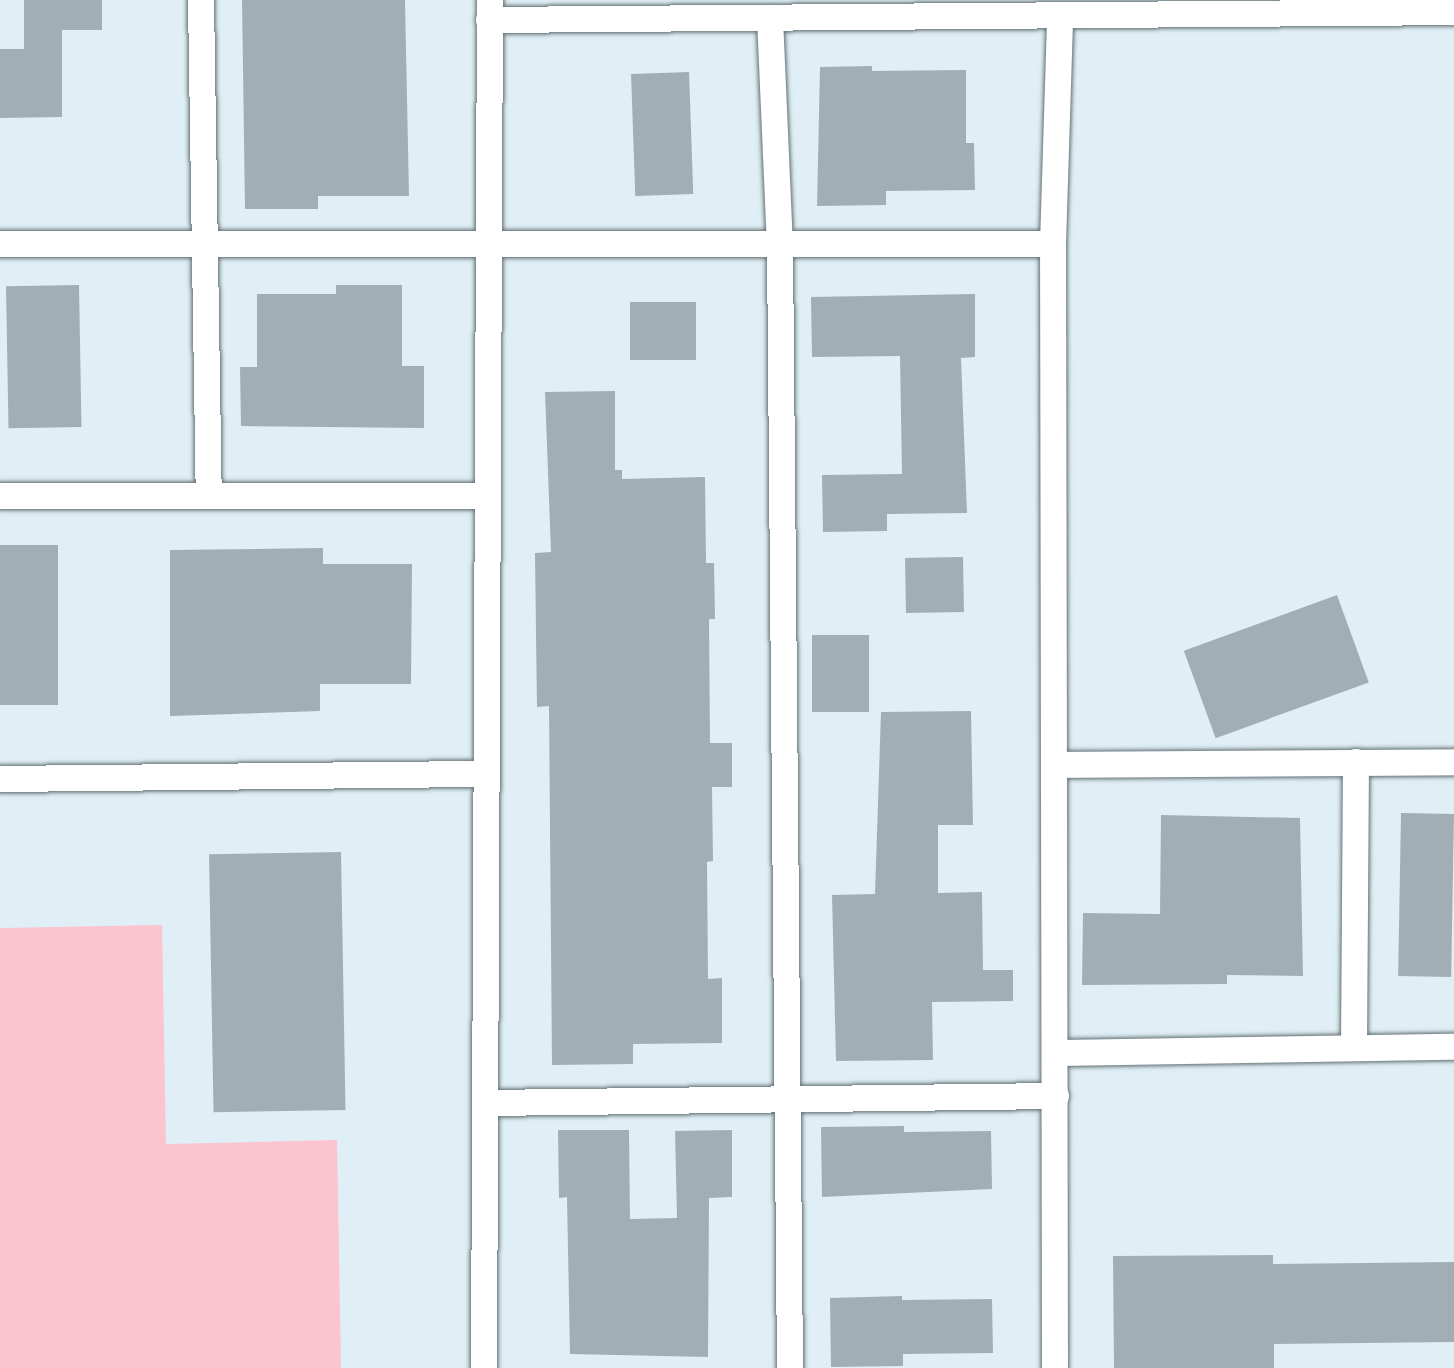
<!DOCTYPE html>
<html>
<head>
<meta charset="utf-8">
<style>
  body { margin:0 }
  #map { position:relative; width:1454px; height:1368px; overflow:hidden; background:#e0eff5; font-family:"Space Grotesk",sans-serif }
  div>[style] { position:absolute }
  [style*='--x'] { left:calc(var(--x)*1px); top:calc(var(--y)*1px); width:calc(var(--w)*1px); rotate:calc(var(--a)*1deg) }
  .green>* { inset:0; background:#fcc4d0 }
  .building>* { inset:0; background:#a1afb5; transform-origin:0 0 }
  .roads { filter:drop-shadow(0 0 2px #627075) drop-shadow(0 0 2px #627075) }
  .street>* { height:26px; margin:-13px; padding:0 13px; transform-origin:13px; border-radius:13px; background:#fff }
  span { translate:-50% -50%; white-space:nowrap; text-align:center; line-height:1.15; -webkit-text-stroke:6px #e0eff5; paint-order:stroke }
</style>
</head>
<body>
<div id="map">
  <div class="green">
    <div style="clip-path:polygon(162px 925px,166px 1144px,337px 1140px,341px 1368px,0 1368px,0 928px)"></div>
  </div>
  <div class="building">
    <div style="clip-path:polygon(24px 0,102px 0,102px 30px,62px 30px,62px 117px,0 118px,0 49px,24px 49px)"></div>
    <div style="clip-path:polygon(242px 0,405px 0,409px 196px,318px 196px,318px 209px,245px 209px)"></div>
    <div style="clip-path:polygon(872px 66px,872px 71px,966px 70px,966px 143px,974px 143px,975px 190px,886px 191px,886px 205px,817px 206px,820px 67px)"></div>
    <div style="left:689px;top:72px;width:122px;height:58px;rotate:88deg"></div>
    <div style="left:79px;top:285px;width:142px;height:73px;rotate:89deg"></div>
    <div style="clip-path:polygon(336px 285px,402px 285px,402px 366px,424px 366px,424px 428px,241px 426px,240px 367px,257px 367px,257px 294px,336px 294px)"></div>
    <div style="clip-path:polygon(975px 294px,975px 357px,961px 358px,967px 513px,887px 514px,887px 531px,823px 532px,822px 475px,902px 474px,900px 356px,812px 357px,811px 297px)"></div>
    <div style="left:696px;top:302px;width:58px;height:66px;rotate:90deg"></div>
    <div style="clip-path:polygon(615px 391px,615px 470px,622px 470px,622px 479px,705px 477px,706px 563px,714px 563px,715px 619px,709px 619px,710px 743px,732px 743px,732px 787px,712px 787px,713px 861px,707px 862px,708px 979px,722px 978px,722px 1043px,633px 1044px,633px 1064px,552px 1065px,549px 706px,537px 707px,536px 633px,535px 553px,551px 552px,545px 392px)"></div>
    <div style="left:0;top:545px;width:58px;height:160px"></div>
    <div style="clip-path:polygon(323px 548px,323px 564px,412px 564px,411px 684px,320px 684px,320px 711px,170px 716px,170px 550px)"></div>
    <div style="left:963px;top:557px;width:55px;height:58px;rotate:89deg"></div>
    <div style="left:1337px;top:595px;width:93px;height:163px;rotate:70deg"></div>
    <div style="left:812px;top:635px;width:57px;height:77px"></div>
    <div style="clip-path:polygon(971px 711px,973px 825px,938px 825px,938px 893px,982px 892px,983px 970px,1013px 970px,1013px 1001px,932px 1002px,933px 1060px,836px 1061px,832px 895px,875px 894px,881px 712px)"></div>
    <div style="left:1401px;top:813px;width:53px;height:163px;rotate:1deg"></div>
    <div style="clip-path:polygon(1161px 815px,1300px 818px,1303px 976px,1227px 975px,1227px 984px,1082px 985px,1083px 913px,1160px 914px)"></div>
    <div style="left:341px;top:852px;width:258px;height:132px;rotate:89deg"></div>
    <div style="clip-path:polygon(904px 1126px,904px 1132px,991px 1131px,992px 1189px,822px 1197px,821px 1127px)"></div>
    <div style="clip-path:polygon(558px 1130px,629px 1130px,630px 1219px,677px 1218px,675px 1131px,732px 1130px,732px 1197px,709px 1198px,708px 1357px,570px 1354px,567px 1197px,559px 1198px)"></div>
    <div style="clip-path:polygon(1273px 1255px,1273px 1264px,1454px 1262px,1454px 1342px,1274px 1344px,1274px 1368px,1114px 1368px,1113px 1256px)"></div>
    <div style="clip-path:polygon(902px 1296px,902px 1300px,992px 1299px,993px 1353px,903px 1354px,903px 1366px,831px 1367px,830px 1298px)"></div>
  </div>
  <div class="roads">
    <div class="street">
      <div style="--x:201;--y:0;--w:496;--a:89.1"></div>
      <div style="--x:770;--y:18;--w:228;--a:87.5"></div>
      <div style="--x:780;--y:246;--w:1122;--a:89.49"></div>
      <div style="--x:489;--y:20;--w:965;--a:-0.47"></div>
      <div style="--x:0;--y:244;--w:1053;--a:0"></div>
      <div style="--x:0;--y:496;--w:487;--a:0"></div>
      <div style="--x:1057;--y:765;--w:397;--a:-0.4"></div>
      <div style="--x:0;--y:779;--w:487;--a:-0.6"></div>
      <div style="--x:1354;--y:1048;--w:286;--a:-89.6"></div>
      <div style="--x:1057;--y:1053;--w:397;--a:-0.9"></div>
      <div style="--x:485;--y:1103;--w:571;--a:-0.7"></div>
      <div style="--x:484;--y:1368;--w:1368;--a:-89.75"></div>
      <div style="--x:1055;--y:1368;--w:1124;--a:-90.1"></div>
      <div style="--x:1053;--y:244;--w:229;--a:-88.2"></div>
    </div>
  </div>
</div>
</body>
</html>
